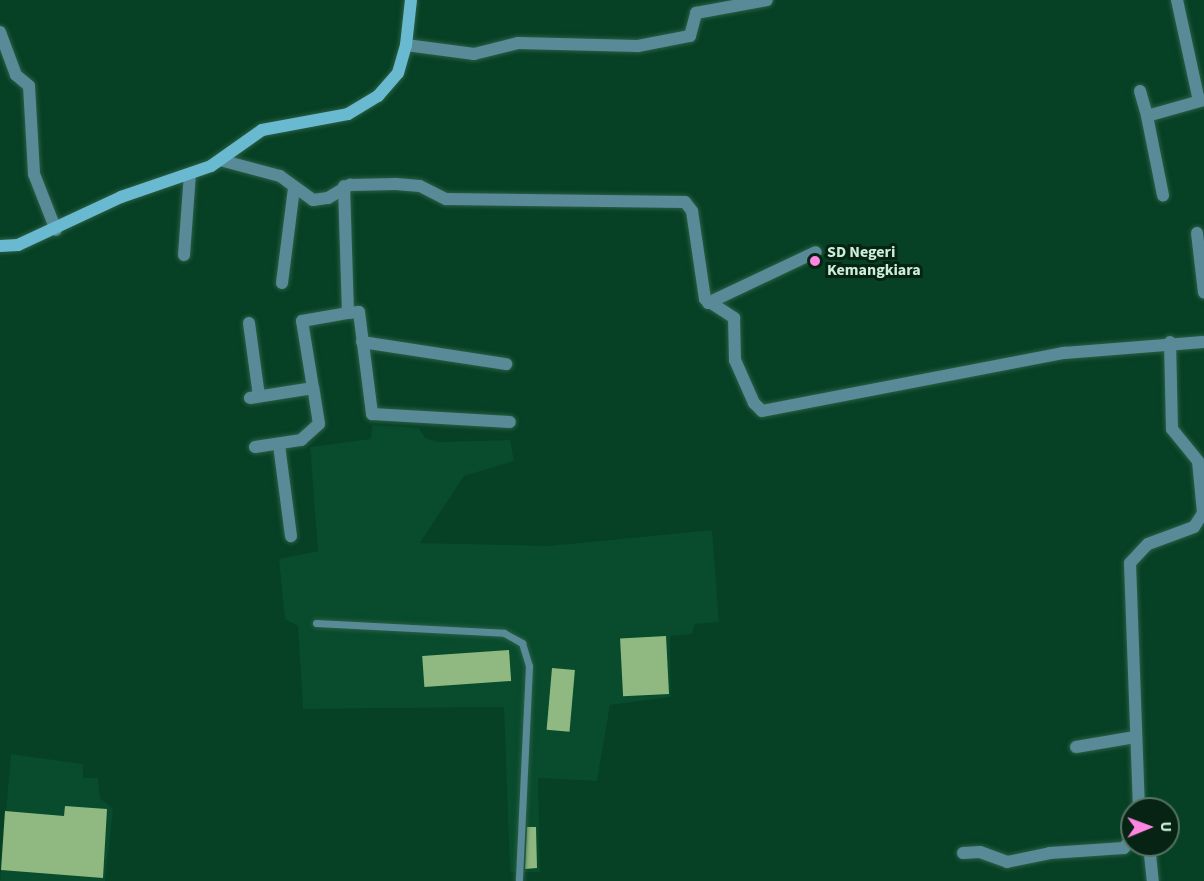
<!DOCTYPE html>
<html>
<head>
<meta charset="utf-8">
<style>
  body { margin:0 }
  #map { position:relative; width:1204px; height:881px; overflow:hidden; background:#064025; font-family:"Source Sans 3",sans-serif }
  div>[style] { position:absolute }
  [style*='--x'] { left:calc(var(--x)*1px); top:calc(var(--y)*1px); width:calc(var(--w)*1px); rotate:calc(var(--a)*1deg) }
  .built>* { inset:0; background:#084b2d }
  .building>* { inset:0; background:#8fb980; transform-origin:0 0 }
  .roads { filter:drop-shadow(0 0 2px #2a5f45) drop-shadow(0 0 2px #2a5f45) }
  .lane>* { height:7px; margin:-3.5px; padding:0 3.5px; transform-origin:3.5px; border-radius:3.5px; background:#598a98 }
  .street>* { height:12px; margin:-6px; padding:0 6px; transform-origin:6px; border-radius:6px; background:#598a98 }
  .secondary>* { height:12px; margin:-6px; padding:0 6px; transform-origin:6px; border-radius:6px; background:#69bad0 }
  .dots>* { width:16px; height:16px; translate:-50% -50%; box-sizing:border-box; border:3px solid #062314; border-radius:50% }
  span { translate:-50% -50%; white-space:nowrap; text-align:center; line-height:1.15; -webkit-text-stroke:6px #062314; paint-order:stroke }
  .poi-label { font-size:16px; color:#cceed8; font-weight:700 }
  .left { translate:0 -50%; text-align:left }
  .north { position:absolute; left:1120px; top:797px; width:60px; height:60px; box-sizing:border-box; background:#062314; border:2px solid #557462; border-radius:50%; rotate:89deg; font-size:16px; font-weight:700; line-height:24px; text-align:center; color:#cceed8 }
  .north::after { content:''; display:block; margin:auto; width:21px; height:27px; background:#fe85e0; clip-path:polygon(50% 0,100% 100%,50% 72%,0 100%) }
</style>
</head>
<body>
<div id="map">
  <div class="built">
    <div style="clip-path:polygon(372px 425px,419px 428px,425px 438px,438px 442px,510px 440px,514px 461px,464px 476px,420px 543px,549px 546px,712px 530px,719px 622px,695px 624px,692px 634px,670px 636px,671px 697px,610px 705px,597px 781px,538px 778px,540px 872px,510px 872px,504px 707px,303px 709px,298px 626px,285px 619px,279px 559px,318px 551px,310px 447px,371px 439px)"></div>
    <div style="clip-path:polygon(11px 754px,83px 764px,83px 778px,98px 778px,100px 798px,113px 809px,105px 881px,0 881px)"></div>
  </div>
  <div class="building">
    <div style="left:666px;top:636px;width:58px;height:46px;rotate:87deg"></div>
    <div style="left:509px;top:650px;width:31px;height:87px;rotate:86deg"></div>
    <div style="left:552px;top:668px;width:23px;height:62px;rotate:5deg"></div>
    <div style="clip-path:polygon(65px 806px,107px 809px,103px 878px,1px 870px,5px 811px,64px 816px)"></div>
    <div style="clip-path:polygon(527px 827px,536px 827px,537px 868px,525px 869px)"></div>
  </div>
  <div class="roads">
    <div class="lane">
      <div style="--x:316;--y:623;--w:188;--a:3"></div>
      <div style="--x:504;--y:633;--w:21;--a:29"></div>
      <div style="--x:522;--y:643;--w:24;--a:73"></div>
      <div style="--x:529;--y:666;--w:215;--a:92.7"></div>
    </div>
    <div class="street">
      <div style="--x:1177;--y:0;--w:103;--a:77.7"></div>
      <div style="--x:0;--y:32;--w:46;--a:69.6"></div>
      <div style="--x:16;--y:75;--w:17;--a:40"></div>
      <div style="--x:29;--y:86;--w:88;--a:86.7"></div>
      <div style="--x:34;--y:174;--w:60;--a:68.6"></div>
      <div style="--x:406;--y:45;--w:69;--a:7.5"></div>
      <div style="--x:474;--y:54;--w:45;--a:-14"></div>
      <div style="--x:518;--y:43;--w:120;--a:1.4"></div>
      <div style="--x:638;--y:46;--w:53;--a:-10.9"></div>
      <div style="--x:690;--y:36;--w:24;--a:-75"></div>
      <div style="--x:696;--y:13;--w:72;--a:-10.4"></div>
      <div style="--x:1140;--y:91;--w:26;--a:74"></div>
      <div style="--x:1147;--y:116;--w:59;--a:-15.7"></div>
      <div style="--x:1147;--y:116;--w:81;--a:78.6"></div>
      <div style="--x:220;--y:160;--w:62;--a:14.9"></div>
      <div style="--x:280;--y:176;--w:41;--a:36"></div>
      <div style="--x:313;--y:200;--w:15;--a:-8"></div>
      <div style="--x:328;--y:198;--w:26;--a:-31"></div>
      <div style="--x:350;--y:185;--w:46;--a:-1.2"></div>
      <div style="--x:396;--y:184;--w:24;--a:5"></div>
      <div style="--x:420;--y:186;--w:29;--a:27"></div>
      <div style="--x:446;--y:199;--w:239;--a:0.7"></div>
      <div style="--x:685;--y:202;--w:11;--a:52"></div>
      <div style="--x:692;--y:211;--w:89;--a:81.6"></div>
      <div style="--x:705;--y:299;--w:35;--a:33"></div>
      <div style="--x:734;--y:318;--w:42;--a:88.6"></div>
      <div style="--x:735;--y:360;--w:47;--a:66.2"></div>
      <div style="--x:754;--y:403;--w:11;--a:45"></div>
      <div style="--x:762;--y:411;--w:308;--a:-10.9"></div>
      <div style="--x:1064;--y:353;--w:140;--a:-4.5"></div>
      <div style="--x:1197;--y:233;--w:60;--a:83.3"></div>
      <div style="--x:184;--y:255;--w:81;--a:-85.8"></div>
      <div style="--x:282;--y:283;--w:96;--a:-82.8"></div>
      <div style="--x:708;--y:303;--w:119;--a:-25.3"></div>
      <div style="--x:348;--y:313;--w:11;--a:-5"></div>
      <div style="--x:359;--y:312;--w:103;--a:82.7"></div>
      <div style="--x:372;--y:414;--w:138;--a:3.3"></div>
      <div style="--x:249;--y:323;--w:74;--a:82.2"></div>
      <div style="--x:362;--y:342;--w:146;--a:8.7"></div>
      <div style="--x:250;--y:398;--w:64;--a:-9"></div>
      <div style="--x:313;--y:388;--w:68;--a:-99.3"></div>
      <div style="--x:302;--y:321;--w:47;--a:-9.9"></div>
      <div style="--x:348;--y:313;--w:127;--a:-91.8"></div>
      <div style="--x:279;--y:445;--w:92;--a:82.5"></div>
      <div style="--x:255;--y:447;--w:47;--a:-8.7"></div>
      <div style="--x:301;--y:440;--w:24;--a:-42"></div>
      <div style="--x:319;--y:424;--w:36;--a:-99"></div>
      <div style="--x:1076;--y:747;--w:60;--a:-9.6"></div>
      <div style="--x:1139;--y:809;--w:246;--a:-92.1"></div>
      <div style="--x:1130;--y:563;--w:26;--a:-47"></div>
      <div style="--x:1148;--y:544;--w:49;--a:-20.3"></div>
      <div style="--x:1194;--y:527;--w:17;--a:-57"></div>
      <div style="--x:1203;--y:513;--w:52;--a:-95.5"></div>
      <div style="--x:1198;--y:461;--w:41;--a:-129.1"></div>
      <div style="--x:1172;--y:429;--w:87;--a:-91.3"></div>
      <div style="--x:1149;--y:845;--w:36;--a:84"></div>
      <div style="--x:963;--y:853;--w:17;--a:-3"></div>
      <div style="--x:980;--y:852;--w:29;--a:20"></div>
      <div style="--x:1007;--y:862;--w:44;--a:-11.8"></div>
      <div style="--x:1050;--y:853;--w:74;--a:-3.9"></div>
      <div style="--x:1124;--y:848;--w:13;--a:-51"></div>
    </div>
    <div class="secondary">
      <div style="--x:0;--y:246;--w:18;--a:-3"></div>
      <div style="--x:18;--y:245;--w:114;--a:-25"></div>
      <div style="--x:121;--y:197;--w:95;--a:-19"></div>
      <div style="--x:211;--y:166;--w:62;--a:-35.2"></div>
      <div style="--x:262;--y:130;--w:87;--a:-10.5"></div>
      <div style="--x:348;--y:114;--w:35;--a:-31"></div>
      <div style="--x:378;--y:96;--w:30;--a:-49"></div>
      <div style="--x:398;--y:73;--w:29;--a:-74"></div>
      <div style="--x:406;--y:45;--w:45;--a:-83.7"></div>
    </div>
  </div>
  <div class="dots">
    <div style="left:815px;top:261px;background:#fe85e0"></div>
  </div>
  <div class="poi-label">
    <span class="left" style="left:827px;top:261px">SD Negeri<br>Kemangkiara</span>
  </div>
  <div class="north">U</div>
</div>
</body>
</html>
